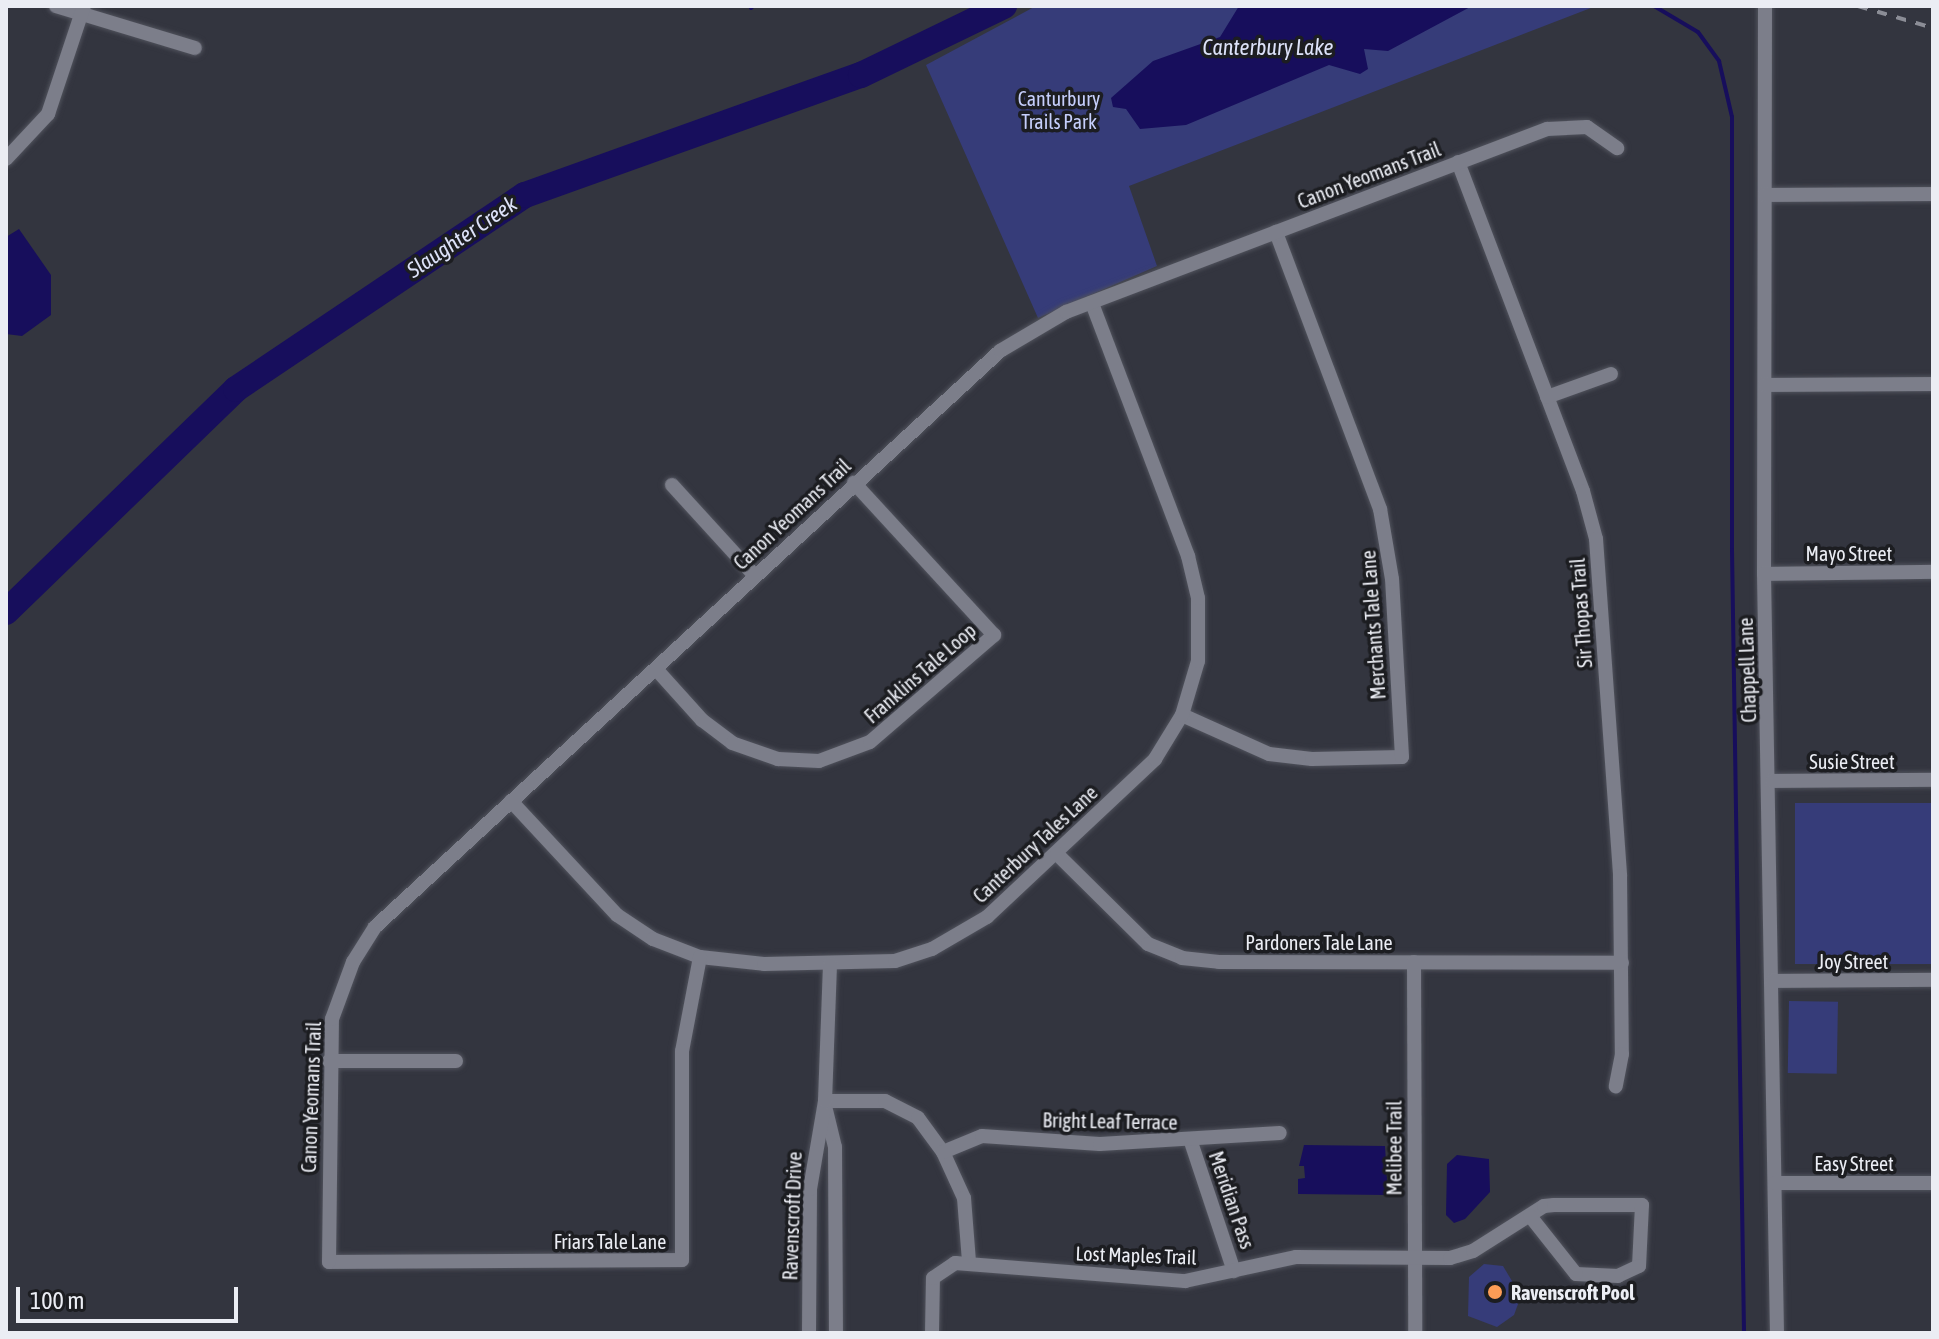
<!DOCTYPE html>
<html>
<head>
<meta charset="utf-8">
<style>
  body { margin:0 }
  #map { position:relative; width:1939px; height:1339px; overflow:hidden; background:#33353f; font-family:"Asap Condensed",sans-serif }
  div>[style] { position:absolute }
  [style*='--x'] { left:calc(var(--x)*1px); top:calc(var(--y)*1px); width:calc(var(--w)*1px); rotate:calc(var(--a)*1deg) }
  .green>* { inset:0; background:#363c79; transform-origin:0 0 }
  .water>* { inset:0; background:#170e5c }
  .stream>* { height:4px; margin:-2px; padding:0 2px; transform-origin:2px; border-radius:2px; background:#170e5c }
  .river>* { height:26px; margin:-13px; padding:0 13px; transform-origin:13px; border-radius:13px; background:#170e5c }
  .roads { filter:drop-shadow(0 0 2px #50525c) drop-shadow(0 0 2px #50525c) }
  .street>* { height:14px; margin:-7px; padding:0 7px; transform-origin:7px; border-radius:7px; background:#7c7e8a }
  .rail>* { height:4px; margin-top:-2px; transform-origin:0; background:repeating-linear-gradient(90deg,#8b8d96 0 10px,transparent 0 20px) }
  .dots>* { width:22px; height:22px; translate:-50% -50%; box-sizing:border-box; border:4px solid #1c1d21; border-radius:50% }
  span { translate:-50% -50%; white-space:nowrap; text-align:center; line-height:1.15; -webkit-text-stroke:7px #1c1d21; paint-order:stroke }
  .park-label { font-size:20px; color:#c6cffc }
  .street-label { font-size:20px; color:#ebedf4 }
  .poi-label { font-size:20px; color:#ebedf4; font-weight:700 }
  .left { translate:0 -50%; text-align:left }
  .water-label { font-size:22px; color:#dde2f9; font-style:italic }
  .frame { position:absolute; inset:0; border:8px solid #ebedf4; pointer-events:none }
  .scale { position:absolute; left:16px; top:1287px; width:222px; height:36px; box-sizing:border-box; border:4px solid #ebedf4; border-top:0; padding-left:10px; font-size:24px; line-height:28px; white-space:nowrap; color:#ebedf4; -webkit-text-stroke:6px #1c1d21; paint-order:stroke }
</style>
</head>
<body>
<div id="map">
  <div class="green">
    <div style="clip-path:polygon(1036px 6px,1596px 6px,1129px 186px,1157px 266px,1038px 318px,926px 65px)"></div>
    <div style="left:1795px;top:803px;width:138px;height:161px"></div>
    <div style="left:1789px;top:1001px;width:49px;height:72px;rotate:1deg"></div>
    <div style="clip-path:polygon(1484px 1264px,1503px 1266px,1521px 1296px,1514px 1315px,1497px 1327px,1468px 1316px,1469px 1277px)"></div>
  </div>
  <div class="water">
    <div style="clip-path:polygon(1239px 6px,1472px 6px,1388px 51px,1364px 49px,1368px 69px,1360px 74px,1329px 65px,1186px 125px,1140px 129px,1126px 109px,1113px 107px,1111px 98px,1153px 61px,1220px 37px)"></div>
    <div style="clip-path:polygon(19px 229px,51px 275px,51px 315px,22px 336px,6px 334px,6px 237px)"></div>
    <div style="clip-path:polygon(1304px 1145px,1385px 1146px,1388px 1195px,1298px 1194px,1298px 1179px,1305px 1178px,1304px 1166px,1299px 1166px)"></div>
    <div style="clip-path:polygon(1457px 1155px,1489px 1159px,1490px 1192px,1465px 1219px,1454px 1223px,1446px 1215px,1447px 1164px)"></div>
  </div>
  <div class="stream">
    <div style="--x:1654;--y:6;--w:51;--a:30.6"></div>
    <div style="--x:1698;--y:32;--w:36;--a:54"></div>
    <div style="--x:1719;--y:61;--w:57;--a:76.9"></div>
    <div style="--x:1732;--y:117;--w:433;--a:90"></div>
    <div style="--x:1732;--y:550;--w:783;--a:89.12"></div>
    <div style="--x:751;--y:8;--w:3;--a:-45"></div>
  </div>
  <div class="river">
    <div style="--x:6;--y:612;--w:320;--a:-44.1"></div>
    <div style="--x:236;--y:389;--w:348;--a:-33.9"></div>
    <div style="--x:525;--y:195;--w:357;--a:-19.7"></div>
    <div style="--x:861;--y:75;--w:159;--a:-25.8"></div>
  </div>
  <div class="roads">
    <div class="street">
      <div style="--x:56;--y:6;--w:145;--a:16.8"></div>
      <div style="--x:1765;--y:6;--w:568;--a:90.1"></div>
      <div style="--x:1764;--y:574;--w:759;--a:89.02"></div>
      <div style="--x:6;--y:159;--w:62;--a:-47"></div>
      <div style="--x:48;--y:114;--w:114;--a:-71.6"></div>
      <div style="--x:1458;--y:162;--w:352;--a:69.2"></div>
      <div style="--x:1583;--y:491;--w:50;--a:74.8"></div>
      <div style="--x:1596;--y:539;--w:338;--a:85.9"></div>
      <div style="--x:1620;--y:876;--w:178;--a:89.4"></div>
      <div style="--x:1622;--y:1054;--w:33;--a:101"></div>
      <div style="--x:1765;--y:195;--w:168;--a:-0.3"></div>
      <div style="--x:1765;--y:385;--w:168;--a:-0.3"></div>
      <div style="--x:1547;--y:397;--w:68;--a:-19.8"></div>
      <div style="--x:672;--y:485;--w:123;--a:47.6"></div>
      <div style="--x:1764;--y:574;--w:169;--a:-0.7"></div>
      <div style="--x:656;--y:669;--w:69;--a:48"></div>
      <div style="--x:702;--y:720;--w:38;--a:37"></div>
      <div style="--x:732;--y:743;--w:49;--a:19.2"></div>
      <div style="--x:778;--y:759;--w:41;--a:2.8"></div>
      <div style="--x:819;--y:761;--w:54;--a:-20.4"></div>
      <div style="--x:870;--y:742;--w:164;--a:-40.8"></div>
      <div style="--x:994;--y:635;--w:207;--a:-132.6"></div>
      <div style="--x:1182;--y:715;--w:95;--a:24.1"></div>
      <div style="--x:1269;--y:754;--w:43;--a:6.6"></div>
      <div style="--x:1312;--y:759;--w:90;--a:-1.3"></div>
      <div style="--x:1402;--y:757;--w:178;--a:-93.2"></div>
      <div style="--x:1392;--y:579;--w:71;--a:-99.7"></div>
      <div style="--x:1380;--y:509;--w:296;--a:-110.6"></div>
      <div style="--x:1772;--y:781;--w:161;--a:-0.4"></div>
      <div style="--x:511;--y:801;--w:156;--a:47.1"></div>
      <div style="--x:617;--y:915;--w:43;--a:33.7"></div>
      <div style="--x:653;--y:939;--w:50;--a:21"></div>
      <div style="--x:700;--y:957;--w:64;--a:6.2"></div>
      <div style="--x:764;--y:964;--w:131;--a:-1.3"></div>
      <div style="--x:895;--y:961;--w:39;--a:-18"></div>
      <div style="--x:932;--y:949;--w:64;--a:-30.2"></div>
      <div style="--x:987;--y:917;--w:231;--a:-43.2"></div>
      <div style="--x:1155;--y:759;--w:52;--a:-58.5"></div>
      <div style="--x:1182;--y:715;--w:56;--a:-73.5"></div>
      <div style="--x:1198;--y:661;--w:63;--a:-90"></div>
      <div style="--x:1198;--y:598;--w:43;--a:-103.4"></div>
      <div style="--x:1188;--y:556;--w:271;--a:-110.8"></div>
      <div style="--x:1057;--y:854;--w:128;--a:44.7"></div>
      <div style="--x:1148;--y:944;--w:37;--a:22"></div>
      <div style="--x:1182;--y:958;--w:37;--a:6"></div>
      <div style="--x:1219;--y:962;--w:403;--a:0.1"></div>
      <div style="--x:700;--y:957;--w:96;--a:100.8"></div>
      <div style="--x:682;--y:1051;--w:209;--a:90"></div>
      <div style="--x:682;--y:1260;--w:353;--a:179.7"></div>
      <div style="--x:329;--y:1262;--w:243;--a:-89.3"></div>
      <div style="--x:332;--y:1019;--w:61;--a:-69.8"></div>
      <div style="--x:353;--y:962;--w:41;--a:-57.8"></div>
      <div style="--x:375;--y:927;--w:850;--a:-42.66"></div>
      <div style="--x:1000;--y:351;--w:77;--a:-30.6"></div>
      <div style="--x:1066;--y:312;--w:515;--a:-20.83"></div>
      <div style="--x:1547;--y:129;--w:40;--a:-2.9"></div>
      <div style="--x:1587;--y:127;--w:37;--a:35"></div>
      <div style="--x:1414;--y:962;--w:371;--a:89.8"></div>
      <div style="--x:1772;--y:981;--w:161;--a:-0.4"></div>
      <div style="--x:329;--y:1061;--w:127;--a:0"></div>
      <div style="--x:825;--y:1101;--w:60;--a:0"></div>
      <div style="--x:885;--y:1101;--w:37;--a:27"></div>
      <div style="--x:918;--y:1118;--w:42;--a:53.7"></div>
      <div style="--x:943;--y:1152;--w:51;--a:65.5"></div>
      <div style="--x:964;--y:1198;--w:63;--a:85.5"></div>
      <div style="--x:825;--y:1106;--w:42;--a:76.3"></div>
      <div style="--x:835;--y:1147;--w:186;--a:89.7"></div>
      <div style="--x:1191;--y:1142;--w:136;--a:71.6"></div>
      <div style="--x:943;--y:1152;--w:42;--a:-22.3"></div>
      <div style="--x:982;--y:1136;--w:118;--a:3.9"></div>
      <div style="--x:1100;--y:1144;--w:180;--a:-3.5"></div>
      <div style="--x:1775;--y:1183;--w:158;--a:0"></div>
      <div style="--x:809;--y:1333;--w:144;--a:-89.6"></div>
      <div style="--x:810;--y:1189;--w:89;--a:-80.3"></div>
      <div style="--x:825;--y:1101;--w:137;--a:-87.9"></div>
      <div style="--x:932;--y:1333;--w:55;--a:-89"></div>
      <div style="--x:933;--y:1278;--w:27;--a:-34"></div>
      <div style="--x:955;--y:1263;--w:231;--a:4.5"></div>
      <div style="--x:1185;--y:1281;--w:114;--a:-12.2"></div>
      <div style="--x:1296;--y:1257;--w:154;--a:0.4"></div>
      <div style="--x:1450;--y:1258;--w:24;--a:-17"></div>
      <div style="--x:1473;--y:1251;--w:84;--a:-32.4"></div>
      <div style="--x:1544;--y:1206;--w:10;--a:-6"></div>
      <div style="--x:1554;--y:1205;--w:88;--a:0"></div>
      <div style="--x:1642;--y:1205;--w:61;--a:92.8"></div>
      <div style="--x:1639;--y:1266;--w:23;--a:155"></div>
      <div style="--x:1618;--y:1276;--w:42;--a:-177.3"></div>
      <div style="--x:1576;--y:1274;--w:74;--a:-128.4"></div>
    </div>
  </div>
  <div class="rail">
    <div style="--x:1858;--y:6;--w:78;--a:16.3"></div>
  </div>
  <div class="dots">
    <div style="left:1495px;top:1292px;background:#fd9c56"></div>
  </div>
  <div class="park-label">
    <span style="left:1059px;top:110px">Canturbury<br>Trails Park</span>
  </div>
  <div class="street-label">
    <span style="left:1369px;top:175px;rotate:-21deg">Canon Yeomans Trail</span>
    <span style="left:792px;top:514px;rotate:-43deg">Canon Yeomans Trail</span>
    <span style="left:1849px;top:553px">Mayo Street</span>
    <span style="left:1581px;top:613px;rotate:-94deg">Sir Thopas Trail</span>
    <span style="left:1373px;top:625px;rotate:-94deg">Merchants Tale Lane</span>
    <span style="left:1747px;top:670px;rotate:-92deg">Chappell Lane</span>
    <span style="left:920px;top:673px;rotate:-41deg">Franklins Tale Loop</span>
    <span style="left:1852px;top:761px">Susie Street</span>
    <span style="left:1035px;top:844px;rotate:-43deg">Canterbury Tales Lane</span>
    <span style="left:1319px;top:942px">Pardoners Tale Lane</span>
    <span style="left:1853px;top:961px">Joy Street</span>
    <span style="left:311px;top:1097px;rotate:-88deg">Canon Yeomans Trail</span>
    <span style="left:1110px;top:1121px;rotate:1deg">Bright Leaf Terrace</span>
    <span style="left:1394px;top:1148px;rotate:-90deg">Melibee Trail</span>
    <span style="left:1854px;top:1163px">Easy Street</span>
    <span style="left:1232px;top:1200px;rotate:71deg">Meridian Pass</span>
    <span style="left:792px;top:1216px;rotate:-88deg">Ravenscroft Drive</span>
    <span style="left:610px;top:1241px">Friars Tale Lane</span>
    <span style="left:1136px;top:1255px;rotate:2deg">Lost Maples Trail</span>
  </div>
  <div class="poi-label">
    <span class="left" style="left:1511px;top:1292px">Ravenscroft Pool</span>
  </div>
  <div class="water-label">
    <span style="left:1268px;top:48px">Canterbury Lake</span>
    <span style="left:462px;top:237px;rotate:-34deg">Slaughter Creek</span>
  </div>
  <div class="frame"></div>
  <div class="scale">100 m</div>
</div>
</body>
</html>
